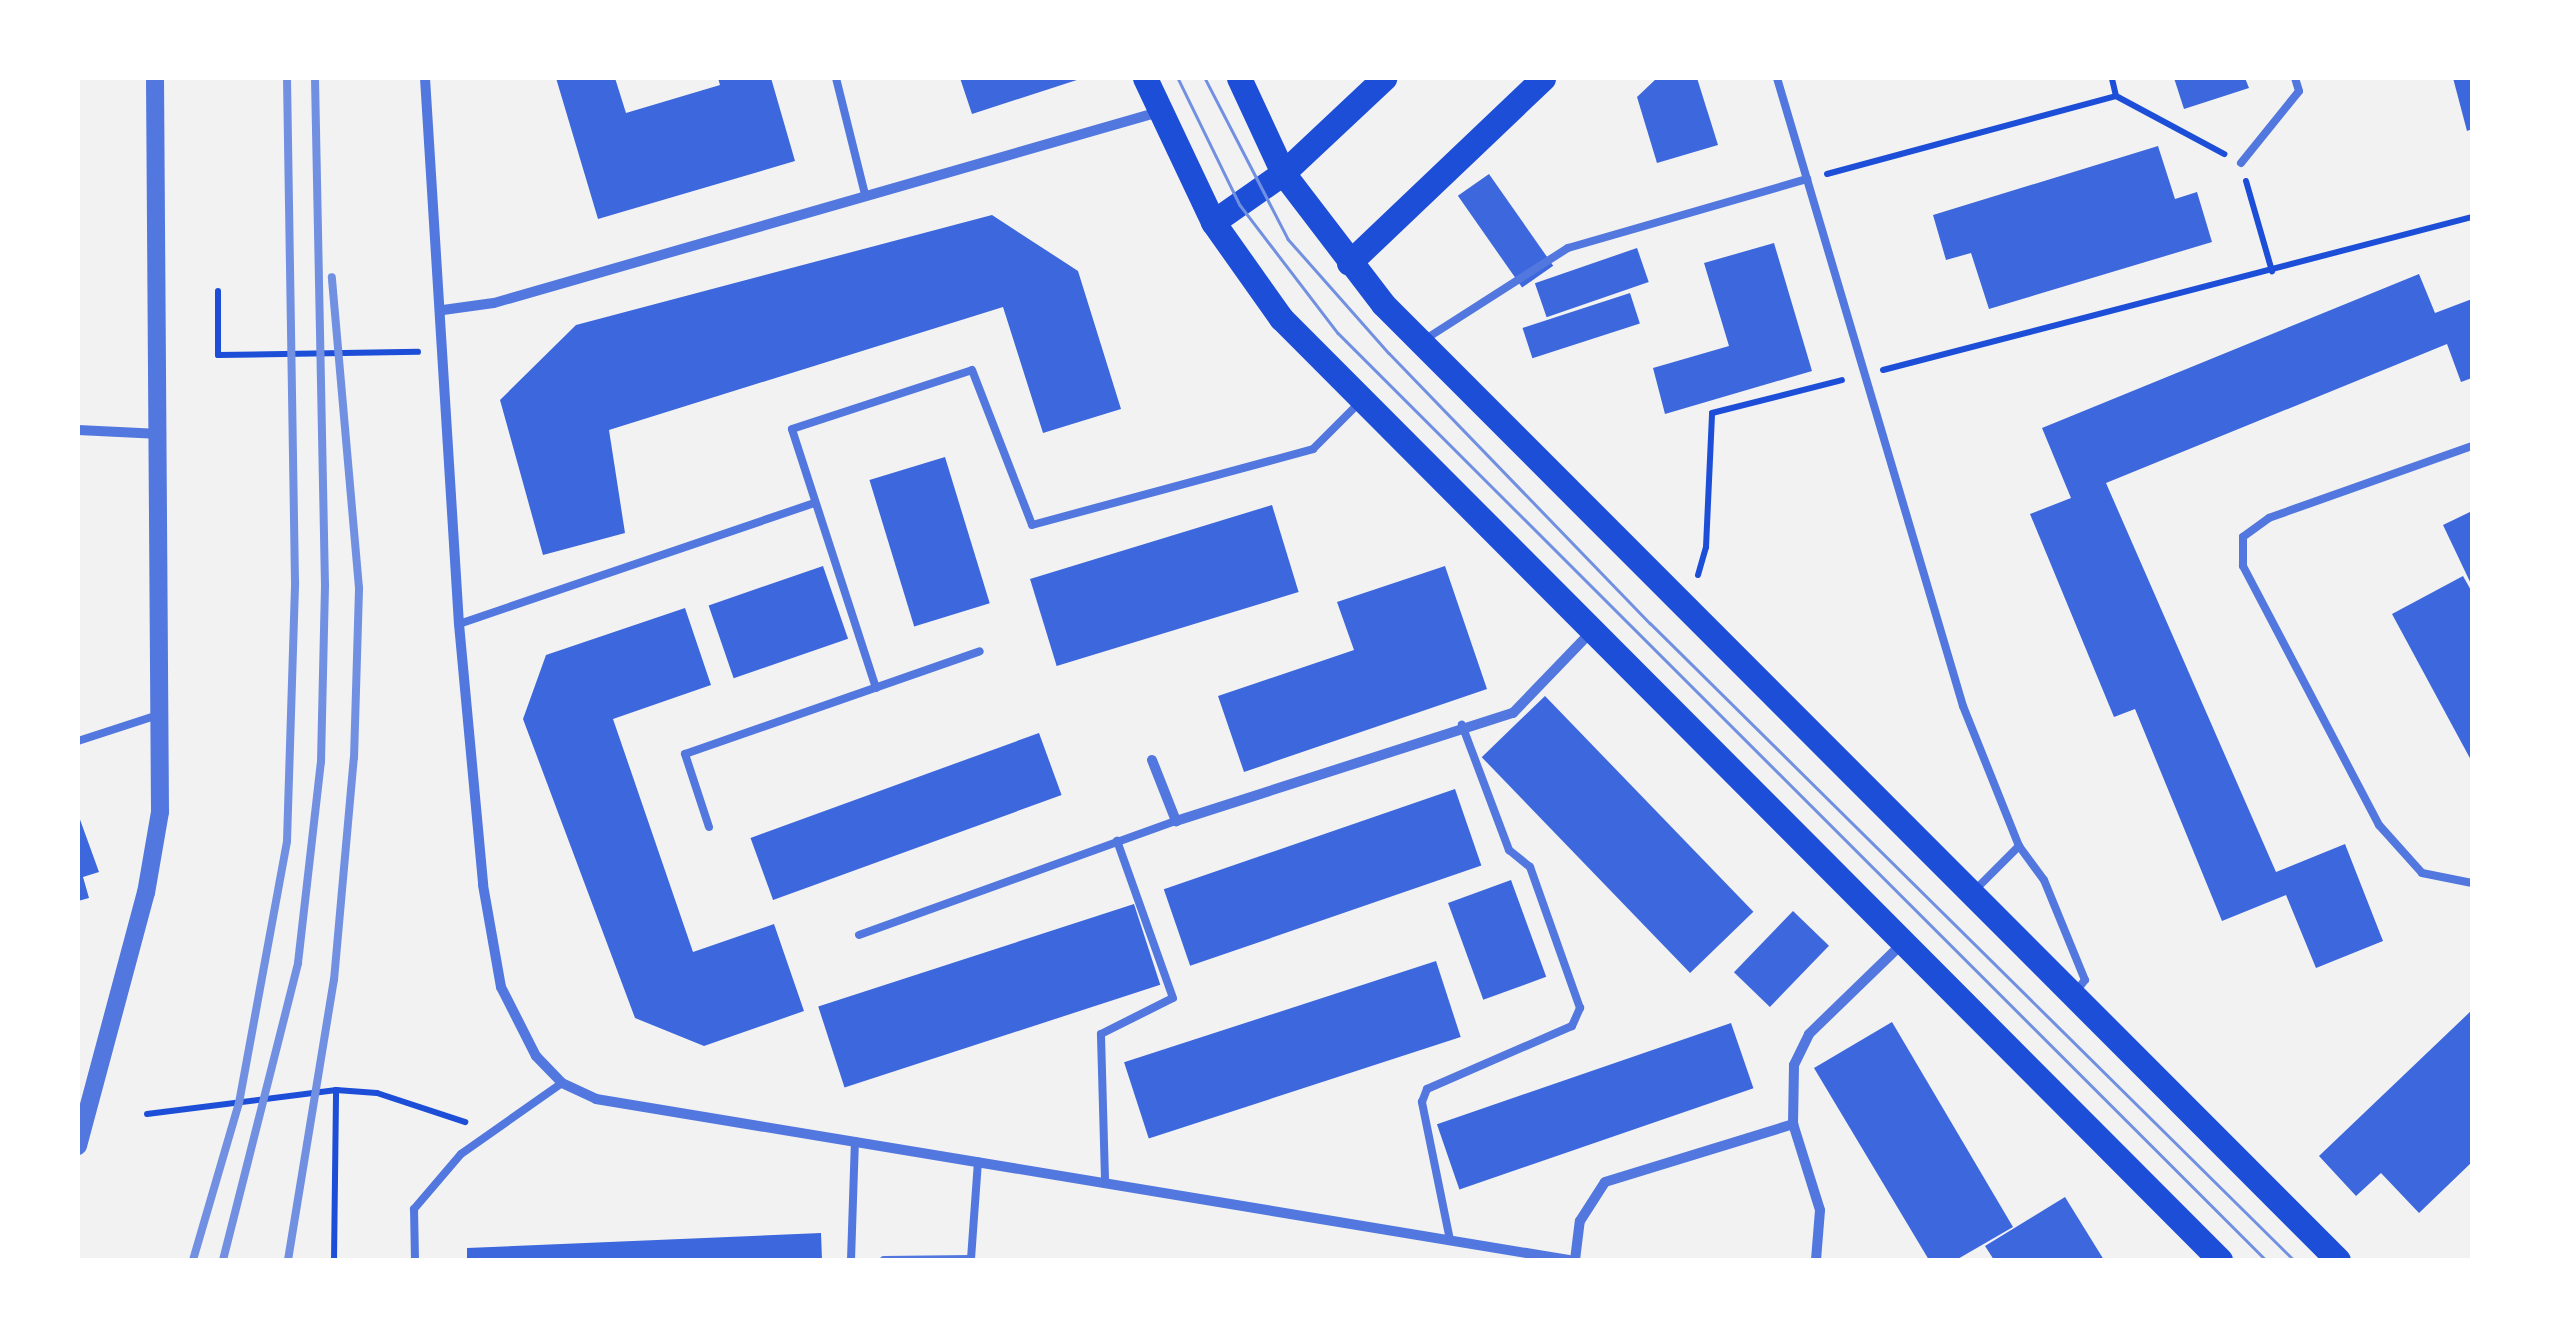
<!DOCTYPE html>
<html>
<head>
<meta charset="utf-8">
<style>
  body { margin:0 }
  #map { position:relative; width:2550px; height:1338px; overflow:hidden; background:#f2f2f2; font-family:Karla,sans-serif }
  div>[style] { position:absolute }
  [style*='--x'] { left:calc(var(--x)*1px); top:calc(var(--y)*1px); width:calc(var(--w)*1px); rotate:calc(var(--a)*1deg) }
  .building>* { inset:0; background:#3d67dc; transform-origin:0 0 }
  .path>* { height:6px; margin:-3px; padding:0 3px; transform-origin:3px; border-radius:3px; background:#1d4ed8 }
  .service>* { height:8px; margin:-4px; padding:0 4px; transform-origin:4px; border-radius:4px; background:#5277de }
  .minor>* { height:10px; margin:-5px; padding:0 5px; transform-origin:5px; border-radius:5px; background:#5277de }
  .tertiary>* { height:18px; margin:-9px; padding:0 9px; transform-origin:9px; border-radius:9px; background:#5277de }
  .primary>* { height:25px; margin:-12.5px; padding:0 12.5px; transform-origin:12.5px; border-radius:12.5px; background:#1d4ed8 }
  .tram>* { height:2.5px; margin:-1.25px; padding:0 1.25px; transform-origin:1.25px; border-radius:1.25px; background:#7290e2 }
  .rail>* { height:8px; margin:-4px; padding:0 4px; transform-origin:4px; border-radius:4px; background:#7290e2 }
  span { translate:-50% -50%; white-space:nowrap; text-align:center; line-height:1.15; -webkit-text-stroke:8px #fff; paint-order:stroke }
  .frame { position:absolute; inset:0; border:80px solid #fff; pointer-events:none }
</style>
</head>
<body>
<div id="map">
  <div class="building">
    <div style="clip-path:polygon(556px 78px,615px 78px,626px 113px,720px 85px,718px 78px,771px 78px,795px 161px,598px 219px)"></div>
    <div style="clip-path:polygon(960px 78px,1083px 78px,972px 114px)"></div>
    <div style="clip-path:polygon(1657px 78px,1697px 78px,1718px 145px,1657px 163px,1637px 97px)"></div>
    <div style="clip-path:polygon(2174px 78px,2245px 78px,2249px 88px,2184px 109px)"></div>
    <div style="clip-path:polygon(2453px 78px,2472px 78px,2472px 129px,2467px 131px)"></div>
    <div style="clip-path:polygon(2158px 146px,2175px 199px,2197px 192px,2212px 242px,1989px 309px,1971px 253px,1946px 260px,1933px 215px)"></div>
    <div style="left:1489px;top:174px;width:112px;height:38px;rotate:55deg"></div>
    <div style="clip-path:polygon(992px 215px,1078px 271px,1121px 409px,1043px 433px,1003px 307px,609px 430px,625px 533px,543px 555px,500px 400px,576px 325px)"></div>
    <div style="clip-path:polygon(1774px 243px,1812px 371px,1665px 414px,1653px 368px,1729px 346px,1704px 263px)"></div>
    <div style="left:1637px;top:248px;width:36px;height:108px;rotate:71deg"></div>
    <div style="clip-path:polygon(2419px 274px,2435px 313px,2472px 299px,2472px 378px,2461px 382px,2447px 344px,2106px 483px,2276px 872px,2345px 844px,2383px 941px,2316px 968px,2286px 895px,2222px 921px,2135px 709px,2114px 717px,2030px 514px,2071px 498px,2042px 428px)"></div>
    <div style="left:1630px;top:293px;width:32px;height:113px;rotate:72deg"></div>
    <div style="left:945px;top:457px;width:153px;height:79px;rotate:73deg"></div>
    <div style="left:1272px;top:505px;width:91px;height:253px;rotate:73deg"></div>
    <div style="clip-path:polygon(2472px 511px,2472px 586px,2443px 525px)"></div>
    <div style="left:823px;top:566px;width:77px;height:121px;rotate:71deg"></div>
    <div style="clip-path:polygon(1445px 566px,1487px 689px,1244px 772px,1218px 696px,1354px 650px,1337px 602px)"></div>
    <div style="clip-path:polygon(2463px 576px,2472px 592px,2472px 762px,2392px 614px)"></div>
    <div style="clip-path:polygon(685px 608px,711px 685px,613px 719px,693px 952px,774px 924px,804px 1011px,704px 1046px,635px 1018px,523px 719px,546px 655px)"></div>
    <div style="left:1545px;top:696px;width:300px;height:88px;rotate:46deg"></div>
    <div style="left:1039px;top:733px;width:66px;height:307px;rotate:70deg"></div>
    <div style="left:1455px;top:789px;width:81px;height:308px;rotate:71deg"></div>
    <div style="clip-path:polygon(78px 814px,99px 872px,83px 877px,89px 898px,78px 901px)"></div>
    <div style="left:1511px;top:880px;width:103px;height:67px;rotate:70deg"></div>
    <div style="left:1134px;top:904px;width:85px;height:332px;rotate:72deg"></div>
    <div style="left:1793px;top:911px;width:50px;height:85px;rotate:44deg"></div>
    <div style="left:1436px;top:961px;width:80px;height:328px;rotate:72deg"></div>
    <div style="clip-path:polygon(2472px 1010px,2472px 1162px,2419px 1213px,2381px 1173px,2356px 1196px,2319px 1156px)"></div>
    <div style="clip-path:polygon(1892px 1022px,2013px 1227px,1956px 1260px,1929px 1260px,1814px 1068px)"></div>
    <div style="left:1731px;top:1023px;width:69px;height:311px;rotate:71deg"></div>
    <div style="clip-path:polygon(2065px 1197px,2104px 1260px,1994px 1260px,1985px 1246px)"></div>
    <div style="clip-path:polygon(821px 1233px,822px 1260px,467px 1260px,467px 1248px)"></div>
  </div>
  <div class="path">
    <div style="--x:2116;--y:96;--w:123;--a:28.2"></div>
    <div style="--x:1827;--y:174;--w:299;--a:-15.1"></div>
    <div style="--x:2116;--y:96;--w:18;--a:-103"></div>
    <div style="--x:2246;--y:181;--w:94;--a:73.9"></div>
    <div style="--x:218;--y:291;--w:64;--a:90"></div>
    <div style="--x:218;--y:355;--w:200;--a:-0.9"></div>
    <div style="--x:1883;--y:370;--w:609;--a:-14.56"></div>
    <div style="--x:1698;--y:575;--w:29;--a:-74"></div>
    <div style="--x:1706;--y:547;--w:134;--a:-87.4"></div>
    <div style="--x:1712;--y:413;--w:134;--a:-14.2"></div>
    <div style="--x:147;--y:1114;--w:191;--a:-7.2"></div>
    <div style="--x:334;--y:1260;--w:170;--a:-89.3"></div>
    <div style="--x:336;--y:1090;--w:41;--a:4.2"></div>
    <div style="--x:377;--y:1093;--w:93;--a:18.2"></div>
  </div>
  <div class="service">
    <div style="--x:836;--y:78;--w:120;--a:76"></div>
    <div style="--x:1777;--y:78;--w:655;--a:73.5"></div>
    <div style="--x:1963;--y:706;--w:151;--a:68.2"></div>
    <div style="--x:2019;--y:846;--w:42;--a:53.7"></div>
    <div style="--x:2044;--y:880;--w:108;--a:67.7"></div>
    <div style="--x:2085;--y:980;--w:14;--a:129"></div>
    <div style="--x:2241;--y:163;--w:92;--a:-51.1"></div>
    <div style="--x:2299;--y:91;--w:14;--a:-107"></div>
    <div style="--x:1424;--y:340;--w:171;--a:-32.6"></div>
    <div style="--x:1568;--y:248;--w:249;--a:-16.1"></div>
    <div style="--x:2472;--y:446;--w:215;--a:160.5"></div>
    <div style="--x:2269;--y:518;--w:32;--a:144"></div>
    <div style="--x:2243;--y:537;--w:29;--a:90"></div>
    <div style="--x:2243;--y:566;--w:293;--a:62.3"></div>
    <div style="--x:2379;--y:825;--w:64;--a:48.1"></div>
    <div style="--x:2422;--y:873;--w:51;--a:11.3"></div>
    <div style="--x:459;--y:624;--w:376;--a:-18.8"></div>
    <div style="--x:876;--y:688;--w:272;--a:-108"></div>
    <div style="--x:792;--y:429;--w:189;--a:-18.1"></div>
    <div style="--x:972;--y:370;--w:166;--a:68.8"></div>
    <div style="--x:1032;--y:525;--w:291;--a:-15.1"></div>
    <div style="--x:1313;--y:449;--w:65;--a:-45"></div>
    <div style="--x:78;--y:741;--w:84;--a:-18"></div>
    <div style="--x:709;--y:827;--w:77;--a:-108.2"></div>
    <div style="--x:685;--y:754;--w:312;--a:-19.2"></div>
    <div style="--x:1976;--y:889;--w:61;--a:-45"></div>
    <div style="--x:859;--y:935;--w:337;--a:-19.8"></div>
    <div style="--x:1105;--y:1179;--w:145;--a:-91.6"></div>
    <div style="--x:1101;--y:1034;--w:80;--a:-26.6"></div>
    <div style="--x:1173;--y:998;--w:167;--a:-109.6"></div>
    <div style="--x:1450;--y:1240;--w:141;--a:-101.5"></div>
    <div style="--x:1422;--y:1102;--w:14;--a:-69"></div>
    <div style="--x:1427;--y:1089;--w:158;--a:-23.5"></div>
    <div style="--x:1572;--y:1026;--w:20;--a:-66"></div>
    <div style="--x:1580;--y:1008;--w:150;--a:-109.5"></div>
    <div style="--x:1530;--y:867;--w:27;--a:-141"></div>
    <div style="--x:1509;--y:850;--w:134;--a:-110.6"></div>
    <div style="--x:415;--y:1260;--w:51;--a:-91.1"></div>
    <div style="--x:414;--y:1209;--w:72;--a:-49.5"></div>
    <div style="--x:461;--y:1154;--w:123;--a:-35.1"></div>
    <div style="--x:851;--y:1260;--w:119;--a:-88.1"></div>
    <div style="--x:884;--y:1260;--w:87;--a:-0.7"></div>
    <div style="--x:971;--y:1259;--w:98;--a:-85.9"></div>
  </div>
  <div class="minor">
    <div style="--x:425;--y:78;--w:547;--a:86.44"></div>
    <div style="--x:459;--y:624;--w:262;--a:84.7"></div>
    <div style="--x:483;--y:885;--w:104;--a:80"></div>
    <div style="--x:501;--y:987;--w:77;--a:63.1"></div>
    <div style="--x:536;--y:1056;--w:37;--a:46"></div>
    <div style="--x:562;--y:1083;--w:38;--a:25"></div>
    <div style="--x:596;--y:1099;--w:986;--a:9.4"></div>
    <div style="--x:443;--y:310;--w:51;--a:-7.8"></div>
    <div style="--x:494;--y:303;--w:692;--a:-16.03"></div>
    <div style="--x:78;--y:430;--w:82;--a:2.8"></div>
    <div style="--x:1152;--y:760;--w:66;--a:68.5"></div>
    <div style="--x:1176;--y:821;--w:354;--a:-17.8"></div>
    <div style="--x:1513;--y:713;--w:111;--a:-46.1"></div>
    <div style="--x:1575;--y:1260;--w:39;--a:-83"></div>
    <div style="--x:1580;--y:1221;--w:46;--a:-57.3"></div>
    <div style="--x:1605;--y:1182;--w:197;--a:-17.1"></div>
    <div style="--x:1816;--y:1260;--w:50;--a:-85.4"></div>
    <div style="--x:1820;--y:1210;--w:90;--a:-107.4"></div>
    <div style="--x:1793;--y:1124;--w:59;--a:-89"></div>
    <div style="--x:1794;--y:1065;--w:34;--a:-64"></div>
    <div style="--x:1809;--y:1034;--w:128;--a:-44.1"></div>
  </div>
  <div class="tertiary">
    <div style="--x:78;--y:1146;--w:262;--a:-75"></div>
    <div style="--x:146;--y:893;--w:82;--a:-80.2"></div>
    <div style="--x:160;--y:812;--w:734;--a:-90.39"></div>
  </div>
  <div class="primary">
    <div style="--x:1145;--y:78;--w:159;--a:64.7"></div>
    <div style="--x:1213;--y:222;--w:118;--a:54.7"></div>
    <div style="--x:1281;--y:318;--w:1330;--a:45.09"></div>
    <div style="--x:1239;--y:78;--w:105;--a:65.1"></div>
    <div style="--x:1283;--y:173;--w:165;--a:52.6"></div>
    <div style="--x:1383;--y:304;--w:1351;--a:45.03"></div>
    <div style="--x:1213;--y:222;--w:85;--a:-35"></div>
    <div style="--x:1283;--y:173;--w:139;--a:-43.2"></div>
    <div style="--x:1349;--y:263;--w:268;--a:-43.6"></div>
  </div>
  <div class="tram">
    <div style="--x:1178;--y:78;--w:141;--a:64"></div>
    <div style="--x:1240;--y:205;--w:161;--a:52.6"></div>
    <div style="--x:1338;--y:333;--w:1312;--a:44.97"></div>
    <div style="--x:1205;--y:78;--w:181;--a:62.7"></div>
    <div style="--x:1288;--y:239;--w:152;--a:48.5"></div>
    <div style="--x:1389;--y:353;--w:376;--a:46"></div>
    <div style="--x:1650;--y:623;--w:906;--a:44.69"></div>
  </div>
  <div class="rail">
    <div style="--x:193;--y:1260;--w:164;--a:-73.7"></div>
    <div style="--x:239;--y:1103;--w:266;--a:-79.6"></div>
    <div style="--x:287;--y:841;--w:259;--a:-88.2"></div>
    <div style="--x:295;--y:582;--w:504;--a:-90.91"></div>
    <div style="--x:223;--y:1260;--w:306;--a:-75.8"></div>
    <div style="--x:298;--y:963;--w:202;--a:-83.5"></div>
    <div style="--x:321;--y:762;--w:176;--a:-88.7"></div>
    <div style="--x:325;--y:586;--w:508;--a:-91.13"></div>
    <div style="--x:288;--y:1260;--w:284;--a:-80.7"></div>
    <div style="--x:334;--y:980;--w:223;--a:-84.9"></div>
    <div style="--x:354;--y:758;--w:170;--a:-88.3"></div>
    <div style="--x:359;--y:588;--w:312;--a:-95"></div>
  </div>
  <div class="frame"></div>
</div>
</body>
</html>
